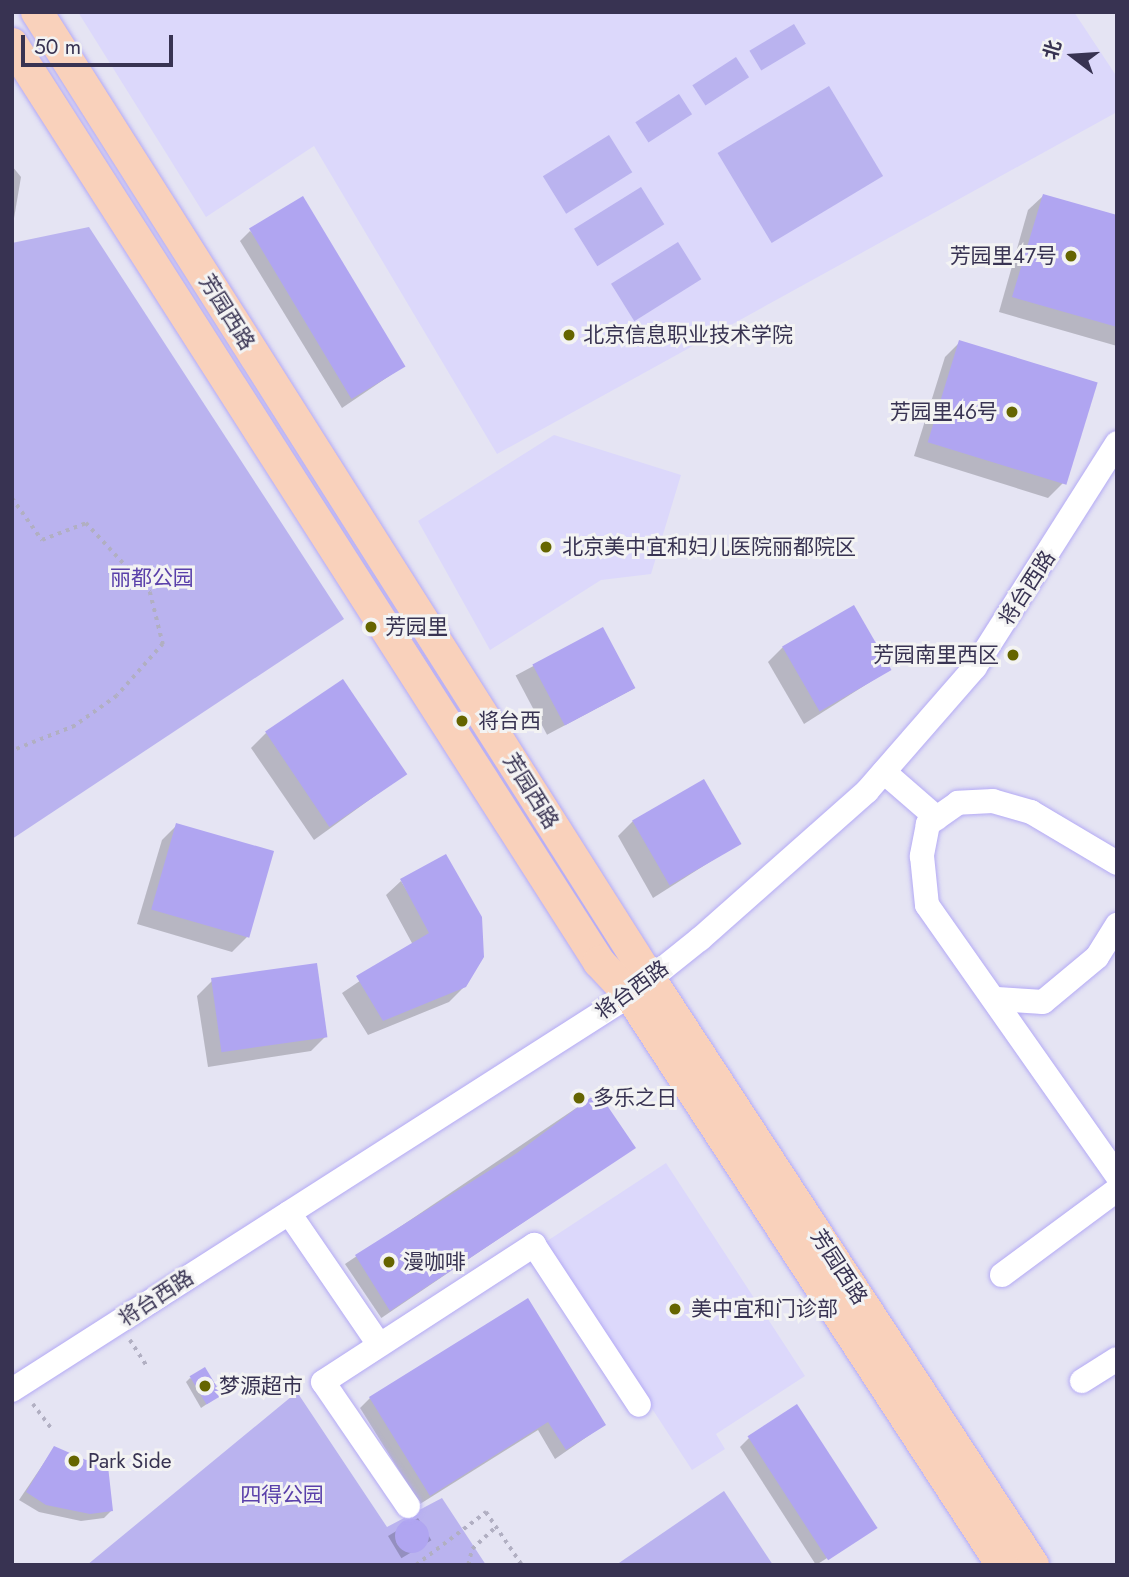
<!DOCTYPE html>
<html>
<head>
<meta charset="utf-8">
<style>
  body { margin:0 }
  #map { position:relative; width:1129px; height:1577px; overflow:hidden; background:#e5e4f3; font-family:Jost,"Noto Sans SC",sans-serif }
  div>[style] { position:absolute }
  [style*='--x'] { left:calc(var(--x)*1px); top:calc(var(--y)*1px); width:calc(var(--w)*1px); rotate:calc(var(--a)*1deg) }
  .built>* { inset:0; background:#dcd8fb }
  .green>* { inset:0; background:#bab3ef; transform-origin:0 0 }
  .shadow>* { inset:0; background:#0003; transform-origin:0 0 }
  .building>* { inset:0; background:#b0a5f1; transform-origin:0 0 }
  .round { border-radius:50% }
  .path>* { height:3.5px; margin-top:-1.75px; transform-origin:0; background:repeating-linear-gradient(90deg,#b1afc2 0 3.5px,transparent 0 8.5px) }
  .roads { filter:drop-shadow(0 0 2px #b4aaf5) drop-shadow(0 0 2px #b4aaf5) }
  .minor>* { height:24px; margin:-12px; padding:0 12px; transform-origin:12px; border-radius:12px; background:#fff }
  .major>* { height:32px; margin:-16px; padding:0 16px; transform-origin:16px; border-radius:16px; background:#f9d1bb }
  .dots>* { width:19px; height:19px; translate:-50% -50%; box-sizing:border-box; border:4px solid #f3f3f3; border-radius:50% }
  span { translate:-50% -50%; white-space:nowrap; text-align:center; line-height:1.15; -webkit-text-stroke:6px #f3f3f3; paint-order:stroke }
  .poi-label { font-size:21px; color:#383352 }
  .right { translate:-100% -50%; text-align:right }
  .left { translate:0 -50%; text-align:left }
  .street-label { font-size:21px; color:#383352 }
  .park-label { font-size:21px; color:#5a40aa }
  .frame { position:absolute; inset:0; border:14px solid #383352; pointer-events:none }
  .north { position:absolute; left:1038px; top:21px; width:70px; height:70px; -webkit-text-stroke:5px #f3f3f3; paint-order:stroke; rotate:287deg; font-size:19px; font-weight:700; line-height:28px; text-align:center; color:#383352 }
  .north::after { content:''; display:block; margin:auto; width:24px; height:32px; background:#383352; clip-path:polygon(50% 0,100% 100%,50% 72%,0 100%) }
  .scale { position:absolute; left:21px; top:35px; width:152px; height:32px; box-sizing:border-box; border:4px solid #383352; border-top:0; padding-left:9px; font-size:21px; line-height:24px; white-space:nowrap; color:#383352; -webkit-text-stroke:5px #f3f3f3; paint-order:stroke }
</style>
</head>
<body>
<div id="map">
  <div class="built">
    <div style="clip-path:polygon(78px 12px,1074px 12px,1117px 77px,1117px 112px,497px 454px,314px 146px,206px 217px)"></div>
    <div style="clip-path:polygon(554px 435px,681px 475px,651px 574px,601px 580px,490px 650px,418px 521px)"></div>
    <div style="clip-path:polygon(666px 1163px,805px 1376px,716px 1434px,725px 1449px,692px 1470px,544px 1243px)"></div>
  </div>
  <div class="green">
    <div style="left:794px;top:24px;width:23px;height:52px;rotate:59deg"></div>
    <div style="left:736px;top:57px;width:24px;height:52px;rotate:57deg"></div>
    <div style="left:829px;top:86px;width:105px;height:130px;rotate:59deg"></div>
    <div style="left:679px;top:94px;width:24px;height:52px;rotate:57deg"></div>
    <div style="left:609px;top:135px;width:44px;height:78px;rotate:58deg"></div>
    <div style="left:641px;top:187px;width:44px;height:79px;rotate:58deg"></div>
    <div style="clip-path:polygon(89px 227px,344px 619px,12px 839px,12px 243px)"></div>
    <div style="left:678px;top:242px;width:44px;height:79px;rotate:58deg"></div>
    <div style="clip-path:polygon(297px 1392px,387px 1527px,442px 1498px,486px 1565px,87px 1565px)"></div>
    <div style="clip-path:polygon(724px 1491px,773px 1565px,616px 1565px)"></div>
  </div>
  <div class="shadow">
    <div style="clip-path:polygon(12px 166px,21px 177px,12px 230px)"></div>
    <div style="clip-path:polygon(1043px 196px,1117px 217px,1117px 346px,999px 312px,1028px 210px)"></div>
    <div style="clip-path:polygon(250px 231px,404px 366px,342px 408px,240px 241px)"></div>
    <div style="clip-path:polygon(960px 342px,1063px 483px,1048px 498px,914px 456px,945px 357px)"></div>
    <div style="left:603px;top:629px;width:67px;height:99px;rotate:62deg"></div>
    <div style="clip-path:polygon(783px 647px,889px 670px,804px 724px,768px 662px)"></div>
    <div style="clip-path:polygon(266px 733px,405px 774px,314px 840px,251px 748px)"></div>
    <div style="clip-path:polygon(633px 821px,738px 844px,653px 898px,618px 836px)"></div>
    <div style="clip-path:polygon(177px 825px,247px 937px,232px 952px,137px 924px,162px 840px)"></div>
    <div style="clip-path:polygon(401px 881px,465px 986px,449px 1002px,368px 1035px,342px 993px,413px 945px,386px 895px)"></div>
    <div style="clip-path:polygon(212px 981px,326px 1036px,311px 1051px,208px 1067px,197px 996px)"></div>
    <div style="left:597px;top:1094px;width:65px;height:304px;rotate:56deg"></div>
    <div style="clip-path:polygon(190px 1378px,220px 1395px,201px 1408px,186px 1382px)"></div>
    <div style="clip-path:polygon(370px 1398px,604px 1425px,555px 1459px,538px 1430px,420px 1504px,360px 1408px)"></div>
    <div style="clip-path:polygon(750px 1437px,875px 1528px,816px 1565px,740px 1447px)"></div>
    <div style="clip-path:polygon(54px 1448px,111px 1511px,104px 1518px,81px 1521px,39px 1512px,19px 1500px)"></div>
    <div style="left:418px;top:1518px;width:26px;height:35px;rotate:59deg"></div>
  </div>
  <div class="building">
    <div style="clip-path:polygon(1043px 194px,1117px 215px,1117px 327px,1012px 297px)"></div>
    <div style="left:303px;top:196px;width:199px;height:63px;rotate:59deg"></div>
    <div style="left:959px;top:340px;width:145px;height:107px;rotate:17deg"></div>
    <div style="left:854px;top:605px;width:75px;height:83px;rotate:60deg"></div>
    <div style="left:603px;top:627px;width:69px;height:80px;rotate:62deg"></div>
    <div style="left:343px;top:679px;width:115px;height:94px;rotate:56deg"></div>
    <div style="left:704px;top:779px;width:75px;height:83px;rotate:60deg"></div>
    <div style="left:176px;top:823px;width:102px;height:90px;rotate:16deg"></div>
    <div style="clip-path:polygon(446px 854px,482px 917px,484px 957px,466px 987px,383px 1021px,356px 976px,429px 933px,400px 879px)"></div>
    <div style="left:317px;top:963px;width:75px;height:107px;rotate:82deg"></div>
    <div style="clip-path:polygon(598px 1092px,636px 1148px,390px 1311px,355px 1255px,517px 1153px)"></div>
    <div style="clip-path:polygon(528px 1298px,606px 1425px,566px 1450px,548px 1422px,430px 1496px,369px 1397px)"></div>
    <div style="left:205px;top:1367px;width:33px;height:18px;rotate:59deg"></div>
    <div style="left:797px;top:1404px;width:148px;height:59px;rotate:57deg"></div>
    <div style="clip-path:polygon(54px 1446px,86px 1460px,107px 1457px,113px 1511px,90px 1514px,46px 1505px,26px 1492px)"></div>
    <div class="round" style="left:395px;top:1519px;width:34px;height:34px"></div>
  </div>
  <div class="path">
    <div style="--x:12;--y:498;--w:52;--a:54.5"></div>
    <div style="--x:42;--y:540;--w:47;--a:-21.1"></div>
    <div style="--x:86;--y:523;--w:94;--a:47.2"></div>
    <div style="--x:150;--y:592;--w:54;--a:76"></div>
    <div style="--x:163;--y:644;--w:69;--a:131.5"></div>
    <div style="--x:117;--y:696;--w:52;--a:144.5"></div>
    <div style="--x:75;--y:726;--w:68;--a:158.4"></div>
    <div style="--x:130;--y:1340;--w:33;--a:57"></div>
    <div style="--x:33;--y:1404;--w:30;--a:53"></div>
    <div style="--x:416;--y:1565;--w:88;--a:-37.1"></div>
    <div style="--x:486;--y:1512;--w:64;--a:55.8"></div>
    <div style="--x:468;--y:1565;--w:16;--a:-76"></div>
    <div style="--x:472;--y:1549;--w:33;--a:-43"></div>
  </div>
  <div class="roads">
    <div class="minor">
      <div style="--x:884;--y:772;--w:70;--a:41"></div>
      <div style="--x:1117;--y:863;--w:100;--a:-149.3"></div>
      <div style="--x:1031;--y:812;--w:40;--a:-164"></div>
      <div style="--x:993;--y:801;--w:35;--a:177"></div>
      <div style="--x:958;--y:803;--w:37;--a:145"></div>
      <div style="--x:928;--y:824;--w:33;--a:101"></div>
      <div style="--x:922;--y:856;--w:49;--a:84.2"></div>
      <div style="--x:927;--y:905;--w:330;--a:54.9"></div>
      <div style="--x:997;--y:999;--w:46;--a:3.7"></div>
      <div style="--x:1043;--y:1002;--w:70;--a:-39.8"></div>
      <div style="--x:1097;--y:957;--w:38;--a:-58"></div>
      <div style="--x:289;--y:1213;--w:158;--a:55.6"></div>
      <div style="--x:1002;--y:1275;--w:143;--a:-36.5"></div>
      <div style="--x:1082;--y:1381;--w:41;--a:-32.2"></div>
      <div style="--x:12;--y:1390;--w:733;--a:-32.59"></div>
      <div style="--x:630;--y:995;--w:90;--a:-38.7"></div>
      <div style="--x:700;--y:939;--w:223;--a:-41.5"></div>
      <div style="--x:867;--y:791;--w:164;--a:-48.9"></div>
      <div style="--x:975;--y:667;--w:265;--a:-57.6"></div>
      <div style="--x:408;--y:1506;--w:150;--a:-124.4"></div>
      <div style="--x:323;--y:1382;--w:252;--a:-33"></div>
      <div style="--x:534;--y:1245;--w:191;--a:56.7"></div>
    </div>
    <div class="major">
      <div style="--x:37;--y:12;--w:1145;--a:57.63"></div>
      <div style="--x:650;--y:979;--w:700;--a:56.83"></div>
      <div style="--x:12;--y:44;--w:1090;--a:57.4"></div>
      <div style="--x:599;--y:962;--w:45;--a:46.8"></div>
      <div style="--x:630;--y:995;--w:681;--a:56.87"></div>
    </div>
  </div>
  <div class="dots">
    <div style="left:1071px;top:256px;background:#656500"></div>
    <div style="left:569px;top:335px;background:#656500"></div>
    <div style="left:1012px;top:412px;background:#656500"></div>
    <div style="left:546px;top:547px;background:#656500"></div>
    <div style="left:371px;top:627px;background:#656500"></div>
    <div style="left:1013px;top:655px;background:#656500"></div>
    <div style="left:462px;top:721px;background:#656500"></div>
    <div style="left:579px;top:1098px;background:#656500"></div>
    <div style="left:389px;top:1262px;background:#656500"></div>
    <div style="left:675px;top:1309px;background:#656500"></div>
    <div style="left:205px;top:1386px;background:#656500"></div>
    <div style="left:74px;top:1461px;background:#656500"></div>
  </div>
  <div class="poi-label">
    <span class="right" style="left:1057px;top:256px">芳园里47号</span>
    <span class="left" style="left:583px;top:335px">北京信息职业技术学院</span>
    <span class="right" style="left:998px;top:412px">芳园里46号</span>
    <span class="left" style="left:562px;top:547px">北京美中宜和妇儿医院丽都院区</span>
    <span class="left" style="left:385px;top:627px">芳园里</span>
    <span class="right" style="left:999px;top:655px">芳园南里西区</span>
    <span class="left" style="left:478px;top:721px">将台西</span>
    <span class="left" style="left:593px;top:1098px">多乐之日</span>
    <span class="left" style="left:403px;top:1262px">漫咖啡</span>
    <span class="left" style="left:691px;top:1309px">美中宜和门诊部</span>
    <span class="left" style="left:219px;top:1386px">梦源超市</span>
    <span class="left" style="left:88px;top:1461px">Park Side</span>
  </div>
  <div class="street-label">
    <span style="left:227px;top:312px;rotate:58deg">芳园西路</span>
    <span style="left:1027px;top:588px;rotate:-57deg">将台西路</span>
    <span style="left:531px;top:791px;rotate:58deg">芳园西路</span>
    <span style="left:632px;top:990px;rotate:-36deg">将台西路</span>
    <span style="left:839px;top:1267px;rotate:57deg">芳园西路</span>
    <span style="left:156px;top:1298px;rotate:-33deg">将台西路</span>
  </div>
  <div class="park-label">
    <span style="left:152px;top:578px">丽都公园</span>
    <span style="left:282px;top:1495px">四得公园</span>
  </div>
  <div class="frame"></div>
  <div class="north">北</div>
  <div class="scale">50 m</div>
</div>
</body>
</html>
